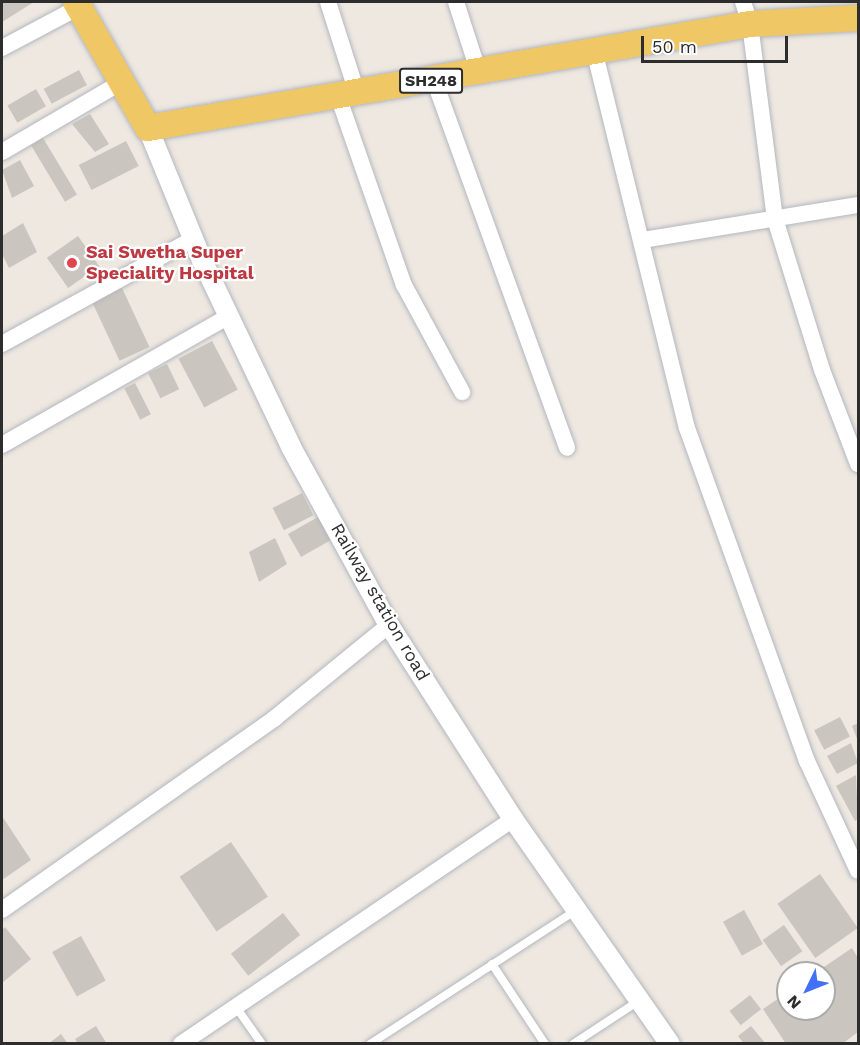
<!DOCTYPE html>
<html>
<head>
<meta charset="utf-8">
<style>
  body { margin:0 }
  #map { position:relative; width:860px; height:1045px; overflow:hidden; background:#eee8e0; font-family:"Work Sans",sans-serif }
  div>[style] { position:absolute }
  [style*='--x'] { left:calc(var(--x)*1px); top:calc(var(--y)*1px); width:calc(var(--w)*1px); rotate:calc(var(--a)*1deg) }
  .building>* { inset:0; background:#cac6bf; transform-origin:0 0 }
  .roads { filter:drop-shadow(0 0 2px #b4b7c0) drop-shadow(0 0 2px #b4b7c0) }
  .service>* { height:8px; margin:-4px; padding:0 4px; transform-origin:4px; border-radius:4px; background:#fff }
  .minor>* { height:16px; margin:-8px; padding:0 8px; transform-origin:8px; border-radius:8px; background:#fff }
  .tertiary>* { height:20px; margin:-10px; padding:0 10px; transform-origin:10px; border-radius:10px; background:#fff }
  .primary>* { height:26px; margin:-13px; padding:0 13px; transform-origin:13px; border-radius:13px; background:#efc765 }
  .dots>* { width:16px; height:16px; translate:-50% -50%; box-sizing:border-box; border:3px solid #fff; border-radius:50% }
  span { translate:-50% -50%; white-space:nowrap; text-align:center; line-height:1.15; -webkit-text-stroke:4.5px #fff; paint-order:stroke }
  .shield-label span { padding:2px 4px; background:#fff; border:2px solid; border-radius:4px; -webkit-text-stroke-width:0 }
  .shield-label { font-size:16px; color:#2d2d2d; font-weight:700 }
  .health-label { font-size:18px; color:#be3a42; font-weight:700 }
  .left { translate:0 -50%; text-align:left }
  .street-label { font-size:18px; color:#2d2d2d }
  .frame { position:absolute; inset:0; border:3px solid #2d2d2d; pointer-events:none }
  .north { position:absolute; left:776px; top:961px; width:60px; height:60px; box-sizing:border-box; background:#fff; border:2px solid #ababab; border-radius:50%; rotate:227deg; font-size:16px; font-weight:700; line-height:24px; text-align:center; color:#2d2d2d }
  .north::after { content:''; display:block; margin:auto; width:21px; height:27px; background:#4470f8; clip-path:polygon(50% 0,100% 100%,50% 72%,0 100%) }
  .scale { position:absolute; left:641px; top:36px; width:147px; height:27px; box-sizing:border-box; border:3px solid #2d2d2d; border-top:0; padding-left:8px; font-size:18px; line-height:21px; white-space:nowrap; color:#2d2d2d; -webkit-text-stroke:4px #fff; paint-order:stroke }
</style>
</head>
<body>
<div id="map">
  <div class="building">
    <div style="clip-path:polygon(2px 2px,34px 2px,2px 22px)"></div>
    <div style="left:79px;top:70px;width:17px;height:40px;rotate:62deg"></div>
    <div style="left:36px;top:89px;width:20px;height:33px;rotate:60deg"></div>
    <div style="clip-path:polygon(90px 114px,109px 144px,95px 152px,72px 124px)"></div>
    <div style="left:43px;top:138px;width:66px;height:14px;rotate:59deg"></div>
    <div style="left:126px;top:141px;width:28px;height:53px;rotate:63deg"></div>
    <div style="clip-path:polygon(20px 160px,34px 186px,12px 198px,2px 170px)"></div>
    <div style="clip-path:polygon(23px 223px,37px 252px,9px 268px,2px 254px,2px 236px)"></div>
    <div style="left:78px;top:236px;width:37px;height:38px;rotate:55deg"></div>
    <div style="left:122px;top:288px;width:65px;height:33px;rotate:65deg"></div>
    <div style="left:212px;top:341px;width:55px;height:38px;rotate:62deg"></div>
    <div style="left:167px;top:364px;width:28px;height:21px;rotate:64deg"></div>
    <div style="left:135px;top:383px;width:35px;height:12px;rotate:63deg"></div>
    <div style="left:302px;top:493px;width:25px;height:33px;rotate:63deg"></div>
    <div style="clip-path:polygon(325px 513px,331px 540px,301px 557px,288px 534px)"></div>
    <div style="clip-path:polygon(275px 538px,287px 564px,259px 582px,249px 552px)"></div>
    <div style="left:840px;top:717px;width:22px;height:29px;rotate:63deg"></div>
    <div style="clip-path:polygon(858px 723px,858px 741px,852px 726px)"></div>
    <div style="clip-path:polygon(851px 743px,858px 763px,837px 774px,827px 756px)"></div>
    <div style="clip-path:polygon(856px 775px,858px 819px,855px 821px,836px 786px)"></div>
    <div style="clip-path:polygon(2px 816px,31px 860px,2px 880px)"></div>
    <div style="left:231px;top:842px;width:66px;height:62px;rotate:56deg"></div>
    <div style="left:820px;top:874px;width:66px;height:52px;rotate:55deg"></div>
    <div style="left:744px;top:910px;width:39px;height:24px;rotate:61deg"></div>
    <div style="left:283px;top:913px;width:28px;height:66px;rotate:52deg"></div>
    <div style="left:784px;top:925px;width:32px;height:26px;rotate:55deg"></div>
    <div style="clip-path:polygon(5px 927px,31px 959px,2px 983px,2px 930px)"></div>
    <div style="left:81px;top:936px;width:51px;height:33px;rotate:61deg"></div>
    <div style="clip-path:polygon(852px 948px,858px 958px,858px 1032px,842px 1044px,786px 1044px,763px 1009px,788px 992px,788px 1009px,824px 1009px,824px 973px,815px 973px)"></div>
    <div style="left:750px;top:995px;width:18px;height:26px;rotate:52deg"></div>
    <div style="clip-path:polygon(96px 1026px,107px 1044px,78px 1044px,75px 1039px)"></div>
    <div style="clip-path:polygon(751px 1026px,766px 1044px,744px 1044px,738px 1036px)"></div>
    <div style="clip-path:polygon(61px 1034px,68px 1044px,48px 1044px)"></div>
  </div>
  <div class="roads">
    <div class="service">
      <div style="--x:492;--y:964;--w:96;--a:56.5"></div>
      <div style="--x:236;--y:1007;--w:45;--a:54.9"></div>
      <div style="--x:370;--y:1044;--w:246;--a:-33"></div>
      <div style="--x:573;--y:1044;--w:80;--a:-33.3"></div>
    </div>
    <div class="minor">
      <div style="--x:328;--y:2;--w:96;--a:72.3"></div>
      <div style="--x:456;--y:2;--w:75;--a:72.1"></div>
      <div style="--x:743;--y:2;--w:23;--a:72"></div>
      <div style="--x:750;--y:24;--w:197;--a:82.7"></div>
      <div style="--x:775;--y:219;--w:158;--a:72.7"></div>
      <div style="--x:822;--y:370;--w:101;--a:69"></div>
      <div style="--x:2;--y:48;--w:87;--a:-28"></div>
      <div style="--x:595;--y:54;--w:385;--a:76.2"></div>
      <div style="--x:687;--y:428;--w:354;--a:70.2"></div>
      <div style="--x:807;--y:761;--w:121;--a:65.1"></div>
      <div style="--x:434;--y:80;--w:391;--a:70.1"></div>
      <div style="--x:338;--y:96;--w:200;--a:70.8"></div>
      <div style="--x:404;--y:285;--w:122;--a:61.5"></div>
      <div style="--x:2;--y:152;--w:139;--a:-30.3"></div>
      <div style="--x:642;--y:240;--w:219;--a:-9.2"></div>
      <div style="--x:2;--y:344;--w:218;--a:-28.8"></div>
      <div style="--x:2;--y:445;--w:261;--a:-29.6"></div>
      <div style="--x:2;--y:910;--w:334;--a:-35.1"></div>
      <div style="--x:275;--y:718;--w:147;--a:-39.2"></div>
      <div style="--x:181;--y:1044;--w:401;--a:-34.1"></div>
    </div>
    <div class="tertiary">
      <div style="--x:148;--y:128;--w:143;--a:67.8"></div>
      <div style="--x:202;--y:260;--w:207;--a:64.5"></div>
      <div style="--x:291;--y:447;--w:203;--a:61.2"></div>
      <div style="--x:389;--y:625;--w:230;--a:57.4"></div>
      <div style="--x:513;--y:819;--w:274;--a:55.1"></div>
    </div>
    <div class="primary">
      <div style="--x:76;--y:2;--w:145;--a:60.3"></div>
      <div style="--x:148;--y:128;--w:611;--a:-9.8"></div>
      <div style="--x:750;--y:24;--w:108;--a:-3.2"></div>
    </div>
  </div>
  <div class="dots">
    <div style="left:72px;top:263px;background:#e0444e"></div>
  </div>
  <div class="shield-label">
    <span style="left:431px;top:81px">SH248</span>
  </div>
  <div class="health-label">
    <span class="left" style="left:86px;top:263px">Sai Swetha Super<br>Speciality Hospital</span>
  </div>
  <div class="street-label">
    <span style="left:380px;top:602px;rotate:60deg">Railway station road</span>
  </div>
  <div class="frame"></div>
  <div class="north">N</div>
  <div class="scale">50 m</div>
</div>
</body>
</html>
